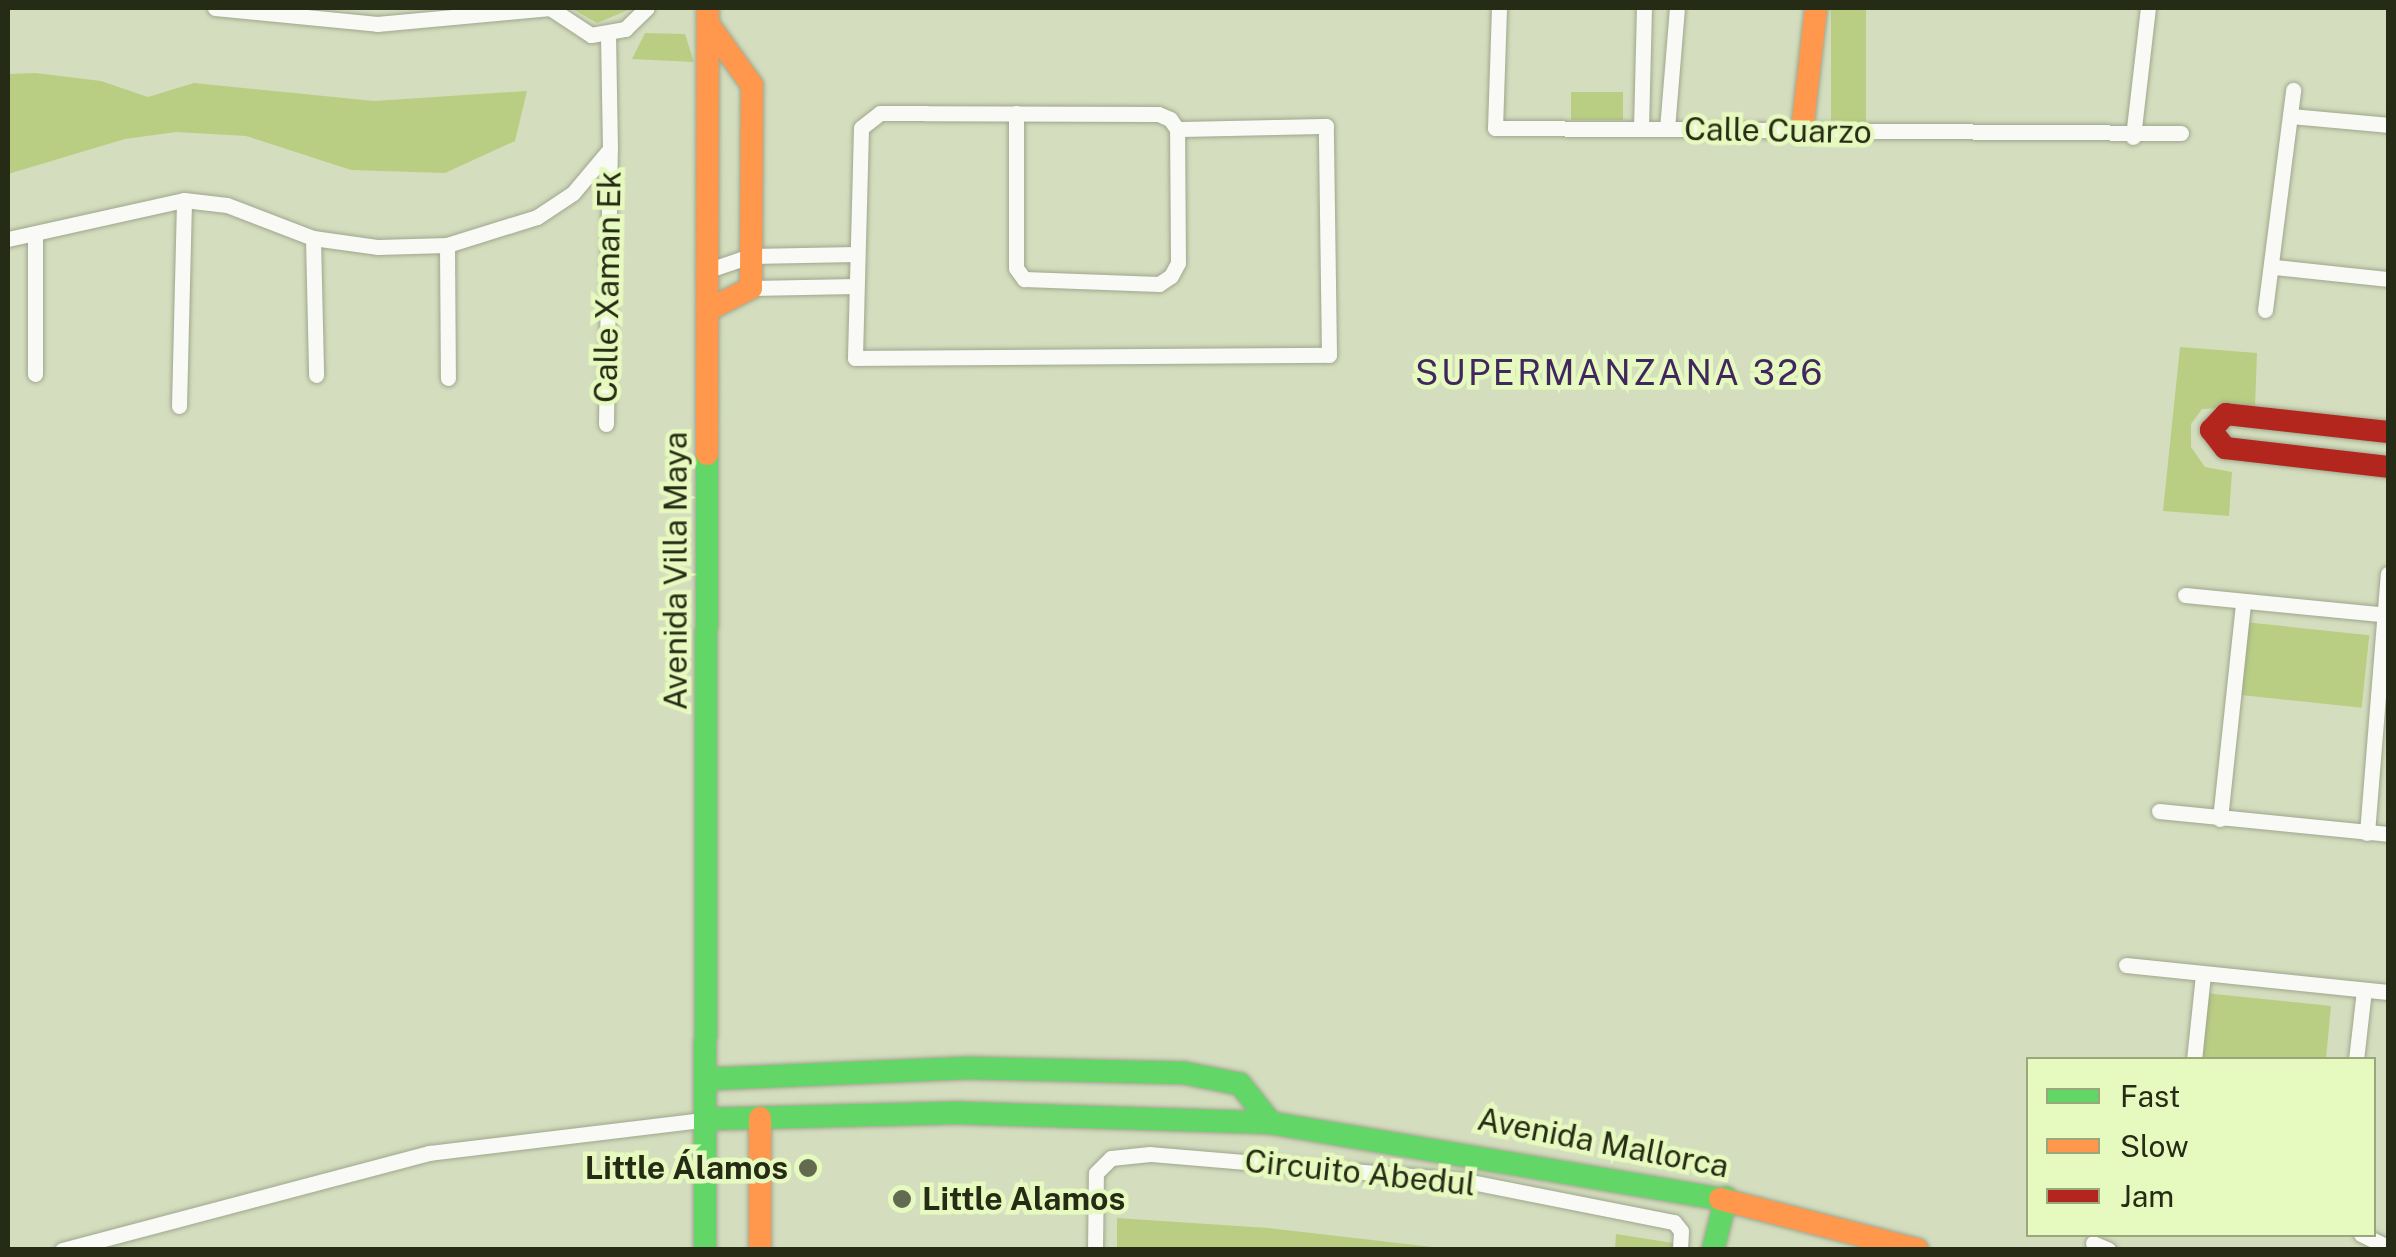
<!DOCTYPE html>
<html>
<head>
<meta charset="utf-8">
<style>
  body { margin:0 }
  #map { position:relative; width:2396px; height:1257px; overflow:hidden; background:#d4debe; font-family:"Public Sans",sans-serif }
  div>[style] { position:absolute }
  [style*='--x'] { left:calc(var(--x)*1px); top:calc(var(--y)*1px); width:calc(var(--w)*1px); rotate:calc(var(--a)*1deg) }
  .green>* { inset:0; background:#b9ce83; transform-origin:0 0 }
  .roads { filter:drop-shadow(0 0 2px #9fa68e) drop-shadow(0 0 2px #9fa68e) }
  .street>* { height:15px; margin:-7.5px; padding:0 7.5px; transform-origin:7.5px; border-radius:7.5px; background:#f9faf5 }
  .fast>* { height:22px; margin:-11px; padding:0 11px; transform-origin:11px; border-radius:11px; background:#63d668 }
  .slow>* { height:22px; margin:-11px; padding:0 11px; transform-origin:11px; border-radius:11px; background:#ff974d }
  .jam>* { height:22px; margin:-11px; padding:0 11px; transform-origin:11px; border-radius:11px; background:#b3261e }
  .dots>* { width:28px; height:28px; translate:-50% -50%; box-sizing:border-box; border:5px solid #e6f9be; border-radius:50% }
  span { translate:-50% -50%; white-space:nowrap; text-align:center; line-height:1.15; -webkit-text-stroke:9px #e6f9be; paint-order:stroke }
  .street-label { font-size:32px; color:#252b15 }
  .poi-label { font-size:32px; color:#252b15; font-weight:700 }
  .right { translate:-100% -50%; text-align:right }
  .left { translate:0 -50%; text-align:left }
  .neighbourhood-label { font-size:35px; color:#412760; letter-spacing:2.5px }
  .frame { position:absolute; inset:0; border:10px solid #252b15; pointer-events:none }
  .legend { position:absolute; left:2026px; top:1057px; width:350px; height:180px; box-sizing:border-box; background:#e6f9be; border:2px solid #99a77a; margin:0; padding:12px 18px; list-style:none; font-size:30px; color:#252b15 }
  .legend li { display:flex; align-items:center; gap:20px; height:50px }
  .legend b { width:50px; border:2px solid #99a77a }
</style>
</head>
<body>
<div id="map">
  <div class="green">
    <div style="clip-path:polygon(571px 8px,633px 8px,597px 23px)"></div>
    <div style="left:1831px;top:8px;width:35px;height:114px"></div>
    <div style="clip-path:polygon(645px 33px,685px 34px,694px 62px,632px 59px)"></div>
    <div style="clip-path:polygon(36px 73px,101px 81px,148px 97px,194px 83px,374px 101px,527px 91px,515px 141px,445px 173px,351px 170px,246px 136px,176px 132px,125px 139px,8px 174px,8px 74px)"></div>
    <div style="left:1571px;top:92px;width:52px;height:28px"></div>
    <div style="clip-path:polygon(2180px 347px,2257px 353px,2255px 407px,2202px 409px,2191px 424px,2191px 447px,2205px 467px,2232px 472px,2229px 516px,2163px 511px)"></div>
    <div style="left:2244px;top:622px;width:126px;height:73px;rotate:6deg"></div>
    <div style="clip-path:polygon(2195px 992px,2331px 1006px,2326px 1059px,2189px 1060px)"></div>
    <div style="clip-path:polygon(1117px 1218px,1268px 1228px,1450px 1249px,1117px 1248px)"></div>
    <div style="clip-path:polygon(1616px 1234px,1673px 1243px,1672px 1249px,1615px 1250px)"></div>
  </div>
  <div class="roads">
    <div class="street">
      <div style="--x:215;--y:8;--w:163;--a:5.6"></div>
      <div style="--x:377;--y:24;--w:174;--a:-5.3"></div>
      <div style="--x:550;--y:8;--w:49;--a:33.4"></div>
      <div style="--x:591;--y:35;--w:35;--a:-10"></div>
      <div style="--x:625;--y:29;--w:30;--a:-44"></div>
      <div style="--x:1499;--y:8;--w:120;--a:91.9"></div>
      <div style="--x:1495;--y:128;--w:686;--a:0.42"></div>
      <div style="--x:1016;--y:113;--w:155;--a:90"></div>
      <div style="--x:1016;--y:268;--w:14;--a:54"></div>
      <div style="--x:1024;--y:279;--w:135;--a:2.1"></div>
      <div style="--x:1159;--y:284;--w:14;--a:-34"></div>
      <div style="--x:1171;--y:276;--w:15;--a:-62"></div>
      <div style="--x:1178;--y:263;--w:134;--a:-90.4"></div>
      <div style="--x:1177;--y:129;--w:12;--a:-125"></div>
      <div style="--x:1170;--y:119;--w:13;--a:-157"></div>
      <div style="--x:1158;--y:114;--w:233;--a:-179.8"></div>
      <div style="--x:925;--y:113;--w:45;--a:180"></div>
      <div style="--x:880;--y:113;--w:24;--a:142"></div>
      <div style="--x:861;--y:128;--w:230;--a:91.5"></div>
      <div style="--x:855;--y:358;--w:474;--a:-0.4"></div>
      <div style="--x:1329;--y:355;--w:229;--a:-90.8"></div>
      <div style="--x:1326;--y:126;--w:149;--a:178.8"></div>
      <div style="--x:2290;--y:116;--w:98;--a:5.2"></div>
      <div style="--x:1641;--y:129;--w:121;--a:-88.6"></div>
      <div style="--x:1667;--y:129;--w:121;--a:-85.3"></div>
      <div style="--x:2133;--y:137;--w:130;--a:-83.4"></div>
      <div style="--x:35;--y:237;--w:137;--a:90"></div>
      <div style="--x:313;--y:238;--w:137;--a:88.7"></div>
      <div style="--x:8;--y:239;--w:180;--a:-12.5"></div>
      <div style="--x:184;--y:200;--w:43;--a:6.6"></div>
      <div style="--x:227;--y:205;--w:92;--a:21"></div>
      <div style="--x:313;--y:238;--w:66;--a:7.9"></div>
      <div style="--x:378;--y:247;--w:69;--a:-1.7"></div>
      <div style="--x:447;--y:245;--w:94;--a:-17.3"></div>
      <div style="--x:537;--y:217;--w:43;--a:-33.7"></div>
      <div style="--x:573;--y:193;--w:57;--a:-49.9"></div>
      <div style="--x:610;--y:149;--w:115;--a:-91"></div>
      <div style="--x:447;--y:245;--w:133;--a:89.6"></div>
      <div style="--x:2275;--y:267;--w:114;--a:6.1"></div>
      <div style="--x:709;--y:270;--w:43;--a:-18.9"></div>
      <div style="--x:750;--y:256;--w:107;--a:-1.1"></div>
      <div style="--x:751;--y:288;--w:105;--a:-1.1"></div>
      <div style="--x:2265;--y:310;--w:222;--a:-82.7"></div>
      <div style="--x:179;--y:406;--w:206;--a:-88.6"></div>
      <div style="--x:606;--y:424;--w:275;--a:-89.2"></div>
      <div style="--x:2185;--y:595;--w:204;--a:5.6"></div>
      <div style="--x:2159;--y:811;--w:230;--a:5.7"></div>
      <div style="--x:2220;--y:819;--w:218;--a:-83.9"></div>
      <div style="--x:2367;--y:833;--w:260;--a:-85.4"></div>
      <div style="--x:2126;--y:965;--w:263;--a:5.9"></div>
      <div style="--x:2194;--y:1060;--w:86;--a:-84"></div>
      <div style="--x:2356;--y:1060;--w:70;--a:-83.5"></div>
      <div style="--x:2361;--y:1234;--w:30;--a:26"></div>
      <div style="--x:2093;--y:1243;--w:17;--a:24"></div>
      <div style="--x:62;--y:1250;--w:380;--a:-14.8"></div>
      <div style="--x:429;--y:1153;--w:281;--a:-6.9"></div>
      <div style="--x:1095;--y:1250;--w:77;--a:-89.3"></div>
      <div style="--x:1096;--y:1173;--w:21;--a:-45"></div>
      <div style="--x:1111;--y:1158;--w:39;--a:-6"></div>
      <div style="--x:1150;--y:1154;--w:312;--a:4.8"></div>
      <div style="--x:1461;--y:1180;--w:217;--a:11.2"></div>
      <div style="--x:1674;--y:1222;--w:11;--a:52"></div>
      <div style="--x:1681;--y:1231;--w:19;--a:93"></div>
    </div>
    <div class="fast">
      <div style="--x:708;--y:1079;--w:260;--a:-2.4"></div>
      <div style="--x:968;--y:1068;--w:216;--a:1.3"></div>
      <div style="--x:1184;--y:1073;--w:57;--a:11.1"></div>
      <div style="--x:1240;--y:1084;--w:50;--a:51.5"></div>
      <div style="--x:708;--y:1119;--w:253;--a:-1.4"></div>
      <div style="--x:961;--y:1113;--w:310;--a:1.8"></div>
      <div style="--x:1271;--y:1123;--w:455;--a:9.6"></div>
      <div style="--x:705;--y:1250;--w:796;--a:-89.86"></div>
      <div style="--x:1713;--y:1250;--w:54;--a:-76"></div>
    </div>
    <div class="slow">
      <div style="--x:708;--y:24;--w:75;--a:54.2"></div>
      <div style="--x:752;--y:85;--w:203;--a:90.3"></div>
      <div style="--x:751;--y:288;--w:46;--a:152.9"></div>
      <div style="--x:1802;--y:131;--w:124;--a:-83.5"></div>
      <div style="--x:707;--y:454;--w:446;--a:-89.9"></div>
      <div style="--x:760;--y:1118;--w:132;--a:90"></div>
      <div style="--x:1720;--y:1199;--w:204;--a:14.4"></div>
    </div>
    <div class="jam">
      <div style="--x:2388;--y:432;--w:163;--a:-173.7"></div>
      <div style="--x:2226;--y:414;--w:22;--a:133"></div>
      <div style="--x:2211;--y:430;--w:23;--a:52"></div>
      <div style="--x:2225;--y:448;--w:164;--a:6.6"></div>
    </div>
  </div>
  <div class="dots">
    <div style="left:808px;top:1168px;background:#626a50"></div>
    <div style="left:902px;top:1199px;background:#626a50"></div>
  </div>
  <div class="street-label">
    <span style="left:1778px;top:131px;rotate:1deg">Calle Cuarzo</span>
    <span style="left:608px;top:287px;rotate:-89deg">Calle Xaman Ek</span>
    <span style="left:676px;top:571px;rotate:-90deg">Avenida Villa Maya</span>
    <span style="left:1603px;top:1143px;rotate:11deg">Avenida Mallorca</span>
    <span style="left:1360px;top:1173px;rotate:6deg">Circuito Abedul</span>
  </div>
  <div class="poi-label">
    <span class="right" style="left:788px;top:1168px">Little Álamos</span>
    <span class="left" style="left:922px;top:1199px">Little Alamos</span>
  </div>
  <div class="neighbourhood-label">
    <span style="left:1620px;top:373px">SUPERMANZANA 326</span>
  </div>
  <div class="frame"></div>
  <ul class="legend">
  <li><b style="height:12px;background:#63d668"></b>Fast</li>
  <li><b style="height:12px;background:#ff974d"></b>Slow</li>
  <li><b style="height:12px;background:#b3261e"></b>Jam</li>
  </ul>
</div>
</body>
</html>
